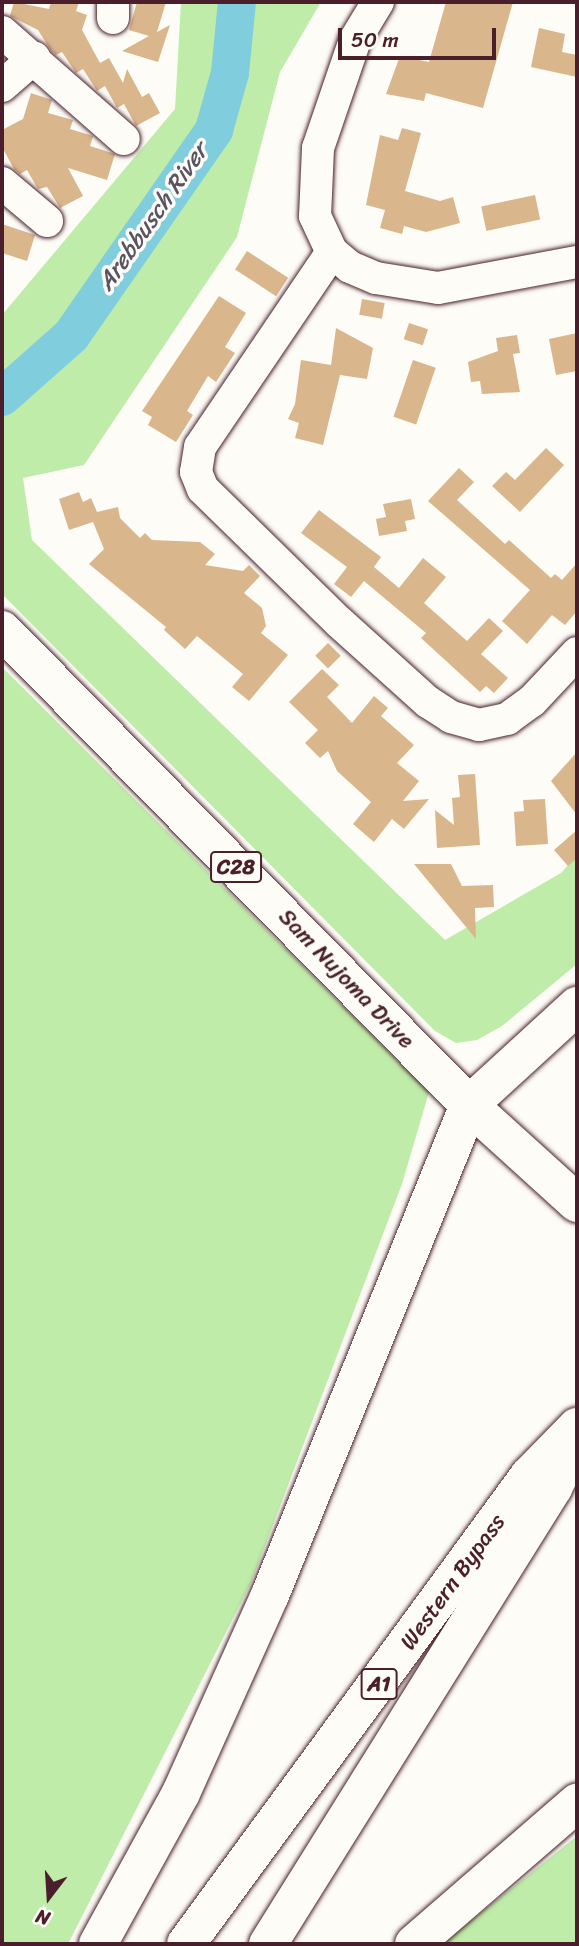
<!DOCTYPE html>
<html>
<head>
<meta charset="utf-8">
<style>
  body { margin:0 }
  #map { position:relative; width:579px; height:1946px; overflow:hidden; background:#fdfcf7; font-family:Sriracha,sans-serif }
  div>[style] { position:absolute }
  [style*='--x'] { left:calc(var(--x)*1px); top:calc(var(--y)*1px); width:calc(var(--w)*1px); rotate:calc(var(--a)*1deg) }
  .green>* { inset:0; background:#bfeca9 }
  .river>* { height:38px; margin:-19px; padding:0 19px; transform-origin:19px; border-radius:19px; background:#80cdde }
  .building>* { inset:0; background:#dab68c; transform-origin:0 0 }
  .roads { filter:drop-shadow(0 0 2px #4a1f2b) drop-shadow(0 0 2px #4a1f2b) }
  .minor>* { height:32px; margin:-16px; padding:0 16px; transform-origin:16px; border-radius:16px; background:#fdfcf7 }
  .highway>* { height:38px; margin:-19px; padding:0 19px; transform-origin:19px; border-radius:19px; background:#fdfcf7 }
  span { translate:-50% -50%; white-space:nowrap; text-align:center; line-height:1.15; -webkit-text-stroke:7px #fdfcf7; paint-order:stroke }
  .shield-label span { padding:2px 5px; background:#fdfcf7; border:2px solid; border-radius:5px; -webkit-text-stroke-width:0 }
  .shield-label { font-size:21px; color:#4a1f2b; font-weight:700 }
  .street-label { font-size:23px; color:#4a1f2b }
  .water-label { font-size:24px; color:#5a5361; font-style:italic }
  .frame { position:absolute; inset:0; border:4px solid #4a1f2b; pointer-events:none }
  .north { position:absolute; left:14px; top:1862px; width:70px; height:70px; -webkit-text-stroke:5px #fdfcf7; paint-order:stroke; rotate:197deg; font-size:19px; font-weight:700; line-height:28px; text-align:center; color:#4a1f2b }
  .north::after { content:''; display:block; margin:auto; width:24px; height:32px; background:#4a1f2b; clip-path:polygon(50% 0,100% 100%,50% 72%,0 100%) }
  .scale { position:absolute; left:338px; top:28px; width:158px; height:32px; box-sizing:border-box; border:4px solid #4a1f2b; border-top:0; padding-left:9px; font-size:21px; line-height:24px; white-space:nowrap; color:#4a1f2b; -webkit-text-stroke:5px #fdfcf7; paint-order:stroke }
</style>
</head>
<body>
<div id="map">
  <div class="green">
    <div style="clip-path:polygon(181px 2px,321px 2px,280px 72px,237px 237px,84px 465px,23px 478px,32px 540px,445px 940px,561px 873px,577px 855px,577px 964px,502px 1026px,477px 1040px,456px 1043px,435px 1031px,2px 594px,2px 315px,175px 109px)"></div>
    <div style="clip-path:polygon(2px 667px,429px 1092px,402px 1184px,251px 1583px,68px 1944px,2px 1944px)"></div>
    <div style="clip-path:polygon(577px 1836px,577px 1944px,442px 1944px)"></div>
  </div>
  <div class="river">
    <div style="--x:2;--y:397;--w:92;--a:-41.5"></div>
    <div style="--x:71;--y:336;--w:251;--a:-55.2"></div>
    <div style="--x:214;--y:130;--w:59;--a:-74.3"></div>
    <div style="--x:230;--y:73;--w:71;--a:-84.4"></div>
  </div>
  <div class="building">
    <div style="clip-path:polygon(14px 2px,49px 9px,51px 2px,79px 2px,76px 11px,87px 15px,82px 30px,100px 63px,109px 58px,123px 83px,127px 69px,142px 97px,149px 93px,160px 113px,136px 126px,124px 104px,117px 108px,105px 86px,97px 91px,83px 69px,76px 73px,62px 52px,56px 55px,50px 49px,38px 30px,10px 16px)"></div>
    <div style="clip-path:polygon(137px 2px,166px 2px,157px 32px,170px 25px,158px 62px,122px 51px,149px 36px,129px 30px)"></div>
    <div style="clip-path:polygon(446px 2px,513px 2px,483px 108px,426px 93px,424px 101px,386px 94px,400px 56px,429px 62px)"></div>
    <div style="clip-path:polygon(539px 28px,565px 34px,562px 52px,577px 55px,577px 77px,531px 67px)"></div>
    <div style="clip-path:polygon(31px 93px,52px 100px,48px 113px,73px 120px,70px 129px,93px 136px,90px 146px,115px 154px,107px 180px,68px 168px,83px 196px,60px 208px,47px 187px,38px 189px,27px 170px,20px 174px,14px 169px,2px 147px,2px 130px,23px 119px)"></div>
    <div style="clip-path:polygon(402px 128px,421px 133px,405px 191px,440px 201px,453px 197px,460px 223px,426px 232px,404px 226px,402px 234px,380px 228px,385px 210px,366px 205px,380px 135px,398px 140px)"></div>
    <div style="left:535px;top:195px;width:25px;height:55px;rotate:78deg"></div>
    <div style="clip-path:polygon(2px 224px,35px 235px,27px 261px,2px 253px)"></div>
    <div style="left:247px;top:251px;width:49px;height:22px;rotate:33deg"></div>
    <div style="clip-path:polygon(219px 296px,246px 313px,225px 347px,235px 353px,216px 382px,208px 376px,187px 411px,193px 415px,176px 442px,148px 425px,152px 417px,142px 411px)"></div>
    <div style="left:362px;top:299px;width:23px;height:16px;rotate:10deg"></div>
    <div style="left:409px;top:323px;width:20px;height:17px;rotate:18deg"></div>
    <div style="clip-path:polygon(336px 328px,373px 348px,367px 379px,340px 375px,323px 445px,295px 438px,299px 423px,288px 419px,295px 404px,301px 360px,331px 365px)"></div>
    <div style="clip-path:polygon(577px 333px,577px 371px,556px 375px,549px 339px)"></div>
    <div style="clip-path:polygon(517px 335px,520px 353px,513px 354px,520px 392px,482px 394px,480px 381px,471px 382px,468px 362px,498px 351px,496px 338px)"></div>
    <div style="left:413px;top:360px;width:24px;height:60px;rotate:19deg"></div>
    <div style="clip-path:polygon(546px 448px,564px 465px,520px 512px,492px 486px,506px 472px,515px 480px)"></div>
    <div style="clip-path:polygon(459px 468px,474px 482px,457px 500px,505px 544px,509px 540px,551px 578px,555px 574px,562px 580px,577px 563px,577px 611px,565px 625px,552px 615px,527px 644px,502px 621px,530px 590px,428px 501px)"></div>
    <div style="clip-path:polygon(79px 492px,83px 502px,91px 498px,97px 512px,118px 507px,120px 518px,140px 538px,145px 533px,152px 540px,200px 542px,215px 554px,205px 565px,243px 571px,249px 565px,260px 576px,244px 593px,262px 608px,266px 626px,261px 633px,288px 655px,249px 701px,232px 687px,243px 674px,197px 636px,185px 649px,164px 630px,166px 627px,89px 564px,104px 549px,93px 522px,69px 530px,59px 499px)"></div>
    <div style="clip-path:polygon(411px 499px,415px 519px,405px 521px,407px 531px,379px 536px,376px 519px,386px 517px,383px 504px)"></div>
    <div style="clip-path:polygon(319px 510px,381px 557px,374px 567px,399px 588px,423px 558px,446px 577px,424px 603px,467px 641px,489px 618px,503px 631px,481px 654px,508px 678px,494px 693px,486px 686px,480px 692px,421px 638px,426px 633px,364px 581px,351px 597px,334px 584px,347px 567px,301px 533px)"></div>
    <div style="left:328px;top:643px;width:18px;height:18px;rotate:45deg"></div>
    <div style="clip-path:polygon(322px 669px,339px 685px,327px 697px,352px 723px,374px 696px,388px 708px,381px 716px,414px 745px,397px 763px,419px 781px,403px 801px,429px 799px,404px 829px,392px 819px,374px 842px,353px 824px,371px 802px,337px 771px,328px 751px,320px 758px,305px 743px,318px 730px,289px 702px)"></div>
    <div style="clip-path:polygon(577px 752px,577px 815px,551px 781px)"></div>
    <div style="clip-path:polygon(475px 774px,480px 845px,437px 848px,435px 810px,454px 825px,452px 798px,460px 797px,458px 775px)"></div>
    <div style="clip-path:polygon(545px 799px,548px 844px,516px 846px,514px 812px,524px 811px,523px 800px)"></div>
    <div style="clip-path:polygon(577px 830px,577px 858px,568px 866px,554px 850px)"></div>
    <div style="clip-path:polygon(414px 864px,451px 864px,462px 886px,493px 885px,494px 907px,475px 908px,476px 939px)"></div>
  </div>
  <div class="roads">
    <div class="minor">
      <div style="--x:113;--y:2;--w:16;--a:90"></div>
      <div style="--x:378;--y:2;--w:44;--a:121.2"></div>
      <div style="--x:355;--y:40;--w:114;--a:108.9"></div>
      <div style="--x:318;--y:148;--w:68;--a:92.5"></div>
      <div style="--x:315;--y:216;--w:40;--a:65"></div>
      <div style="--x:332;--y:252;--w:23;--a:40"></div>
      <div style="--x:350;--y:267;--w:28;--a:23"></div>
      <div style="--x:376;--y:278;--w:63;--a:9.2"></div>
      <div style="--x:438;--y:288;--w:141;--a:-10.6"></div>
      <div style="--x:2;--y:32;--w:162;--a:41.3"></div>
      <div style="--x:2;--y:86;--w:43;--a:-41.2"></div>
      <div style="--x:2;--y:183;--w:59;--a:40.2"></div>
      <div style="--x:332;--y:252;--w:235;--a:124.1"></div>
      <div style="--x:200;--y:447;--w:25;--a:99"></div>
      <div style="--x:196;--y:472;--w:18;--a:68"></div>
      <div style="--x:203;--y:489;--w:190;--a:44.4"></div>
      <div style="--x:339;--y:622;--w:120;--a:42"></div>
      <div style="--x:428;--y:702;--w:27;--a:33"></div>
      <div style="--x:451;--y:717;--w:29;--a:16"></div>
      <div style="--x:479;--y:725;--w:29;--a:-12"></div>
      <div style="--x:507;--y:719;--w:31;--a:-36"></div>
      <div style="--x:532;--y:701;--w:66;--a:-46.8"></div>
    </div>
    <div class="highway">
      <div style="--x:2;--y:630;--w:666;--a:45.49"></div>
      <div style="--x:469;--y:1105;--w:146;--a:42.2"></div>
      <div style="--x:98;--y:1944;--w:172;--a:-61.2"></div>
      <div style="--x:181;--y:1793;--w:217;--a:-65.8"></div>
      <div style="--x:270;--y:1595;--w:529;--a:-67.9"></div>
      <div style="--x:469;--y:1105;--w:147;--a:-42.5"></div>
      <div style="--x:186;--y:1944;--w:580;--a:-53.76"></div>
      <div style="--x:529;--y:1476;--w:69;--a:-45.6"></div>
      <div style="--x:268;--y:1944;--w:538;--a:-57.99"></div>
      <div style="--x:553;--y:1488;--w:39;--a:-64"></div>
      <div style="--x:414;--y:1944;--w:216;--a:-40.9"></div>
    </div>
  </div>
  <div class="shield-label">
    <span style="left:236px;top:867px">C28</span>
    <span style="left:379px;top:1684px">A1</span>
  </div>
  <div class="street-label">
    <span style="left:346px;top:979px;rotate:46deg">Sam Nujoma Drive</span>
    <span style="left:453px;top:1582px;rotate:-54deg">Western Bypass</span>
  </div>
  <div class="water-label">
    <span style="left:153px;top:217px;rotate:-55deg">Arebbusch River</span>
  </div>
  <div class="frame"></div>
  <div class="north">N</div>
  <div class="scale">50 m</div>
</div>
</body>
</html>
